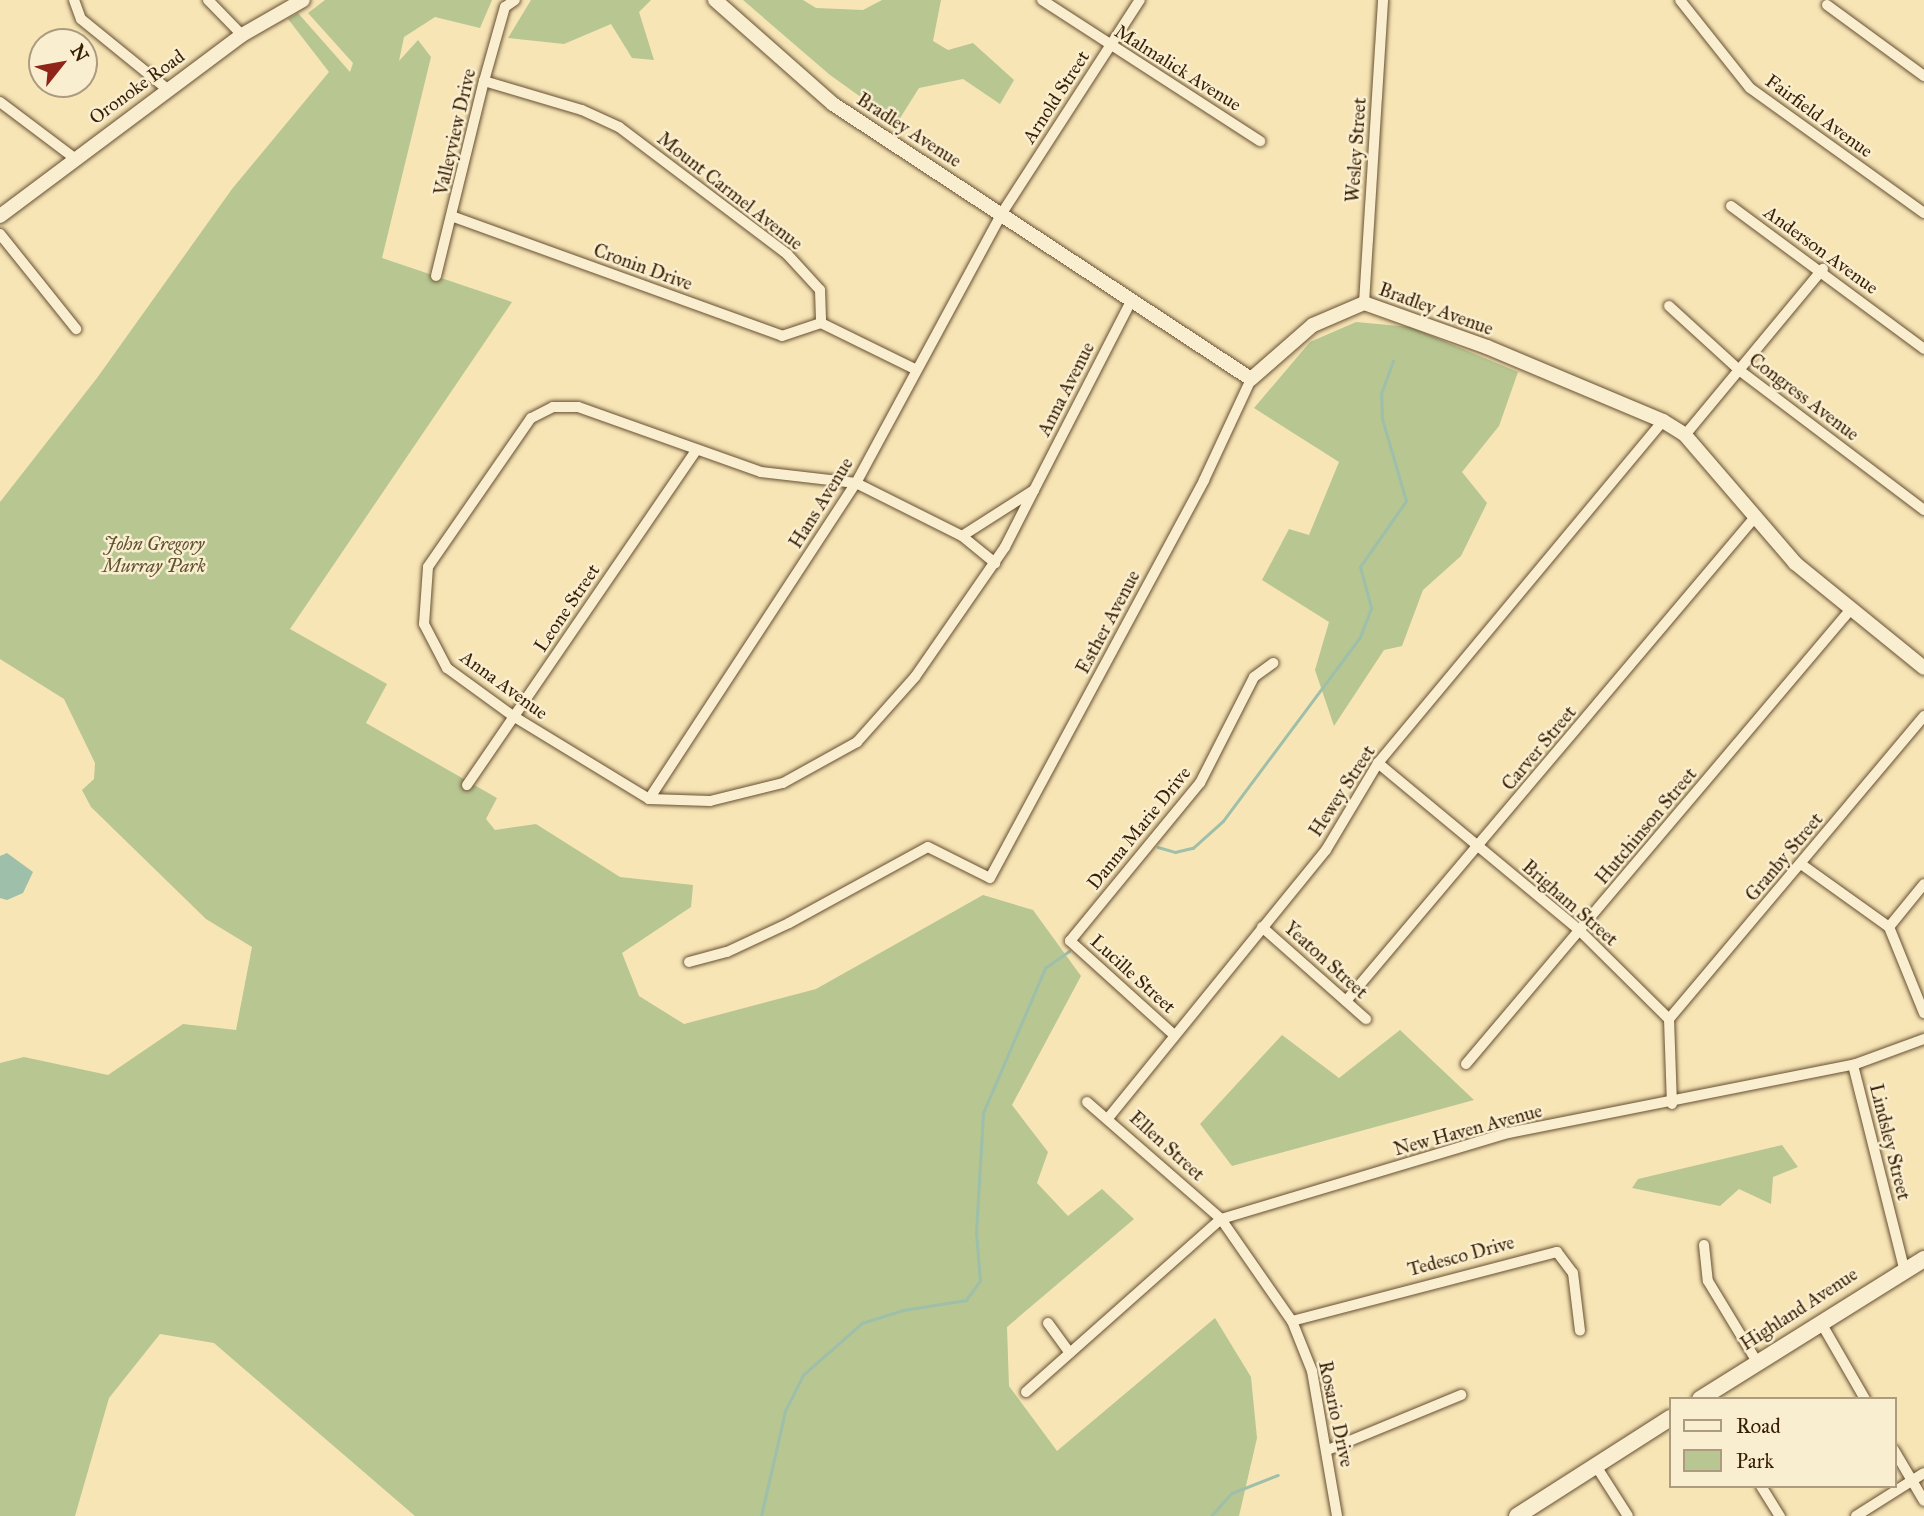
<!DOCTYPE html>
<html>
<head>
<meta charset="utf-8">
<style>
  body { margin:0 }
  #map { position:relative; width:1924px; height:1516px; overflow:hidden; background:#f7e5b6; font-family:"IM FELL Great Primer",serif }
  div>[style] { position:absolute }
  [style*='--x'] { left:calc(var(--x)*1px); top:calc(var(--y)*1px); width:calc(var(--w)*1px); rotate:calc(var(--a)*1deg) }
  .green>* { inset:0; background:#b8c692 }
  .water>* { inset:0; background:#9ebfaa }
  .stream>* { height:2.5px; margin:-1.25px; padding:0 1.25px; transform-origin:1.25px; border-radius:1.25px; background:#9ebfaa }
  .roads { filter:drop-shadow(0 0 2px #675032) drop-shadow(0 0 2px #675032) }
  .minor>* { height:10px; margin:-5px; padding:0 5px; transform-origin:5px; border-radius:5px; background:#faeed0 }
  .tertiary>* { height:14px; margin:-7px; padding:0 7px; transform-origin:7px; border-radius:7px; background:#faeed0 }
  .secondary>* { height:16px; margin:-8px; padding:0 8px; transform-origin:8px; border-radius:8px; background:#faeed0 }
  span { translate:-50% -50%; white-space:nowrap; text-align:center; line-height:1.15; -webkit-text-stroke:5px #faeed0; paint-order:stroke }
  .street-label { font-size:19px; color:#371f06 }
  .park-label { font-size:19px; color:#5e5130; font-style:italic }
  .legend { position:absolute; left:1669px; top:1397px; width:228px; height:91px; box-sizing:border-box; background:#faeed0; border:2px solid #ac9b7f; margin:0; padding:9px 12px; list-style:none; font-size:21px; color:#371f06 }
  .legend li { display:flex; align-items:center; gap:14px; height:35px }
  .legend b { width:35px; border:2px solid #ac9b7f }
  .north { position:absolute; left:28px; top:28px; width:70px; height:70px; box-sizing:border-box; background:#faeed0; border:2px solid #ac9b7f; border-radius:50%; rotate:59deg; font-size:19px; font-weight:700; line-height:28px; text-align:center; color:#371f06 }
  .north::after { content:''; display:block; margin:auto; width:24px; height:32px; background:#8f2418; clip-path:polygon(50% 0,100% 100%,50% 72%,0 100%) }
</style>
</head>
<body>
<div id="map">
  <div class="green">
    <div style="clip-path:polygon(325px 0,492px 0,480px 28px,435px 17px,404px 37px,399px 61px,418px 40px,431px 57px,382px 258px,512px 302px,290px 629px,387px 684px,366px 723px,497px 798px,486px 819px,495px 830px,536px 824px,620px 877px,693px 885px,691px 907px,622px 953px,639px 996px,684px 1024px,816px 989px,983px 895px,1033px 910px,1081px 976px,1012px 1105px,1048px 1152px,1037px 1183px,1068px 1216px,1102px 1189px,1134px 1219px,1007px 1327px,1009px 1386px,1057px 1451px,1215px 1318px,1251px 1377px,1257px 1438px,1239px 1516px,415px 1516px,214px 1343px,160px 1334px,109px 1398px,75px 1516px,0 1516px,0 1063px,24px 1057px,108px 1075px,183px 1024px,236px 1030px,252px 947px,206px 919px,91px 807px,82px 790px,94px 779px,95px 763px,64px 699px,0 659px,0 502px,97px 378px,232px 189px,329px 72px,288px 19px,298px 13px,350px 72px,353px 63px,308px 13px)"></div>
    <div style="clip-path:polygon(531px 0,651px 0,639px 12px,654px 60px,632px 58px,611px 24px,564px 44px,508px 38px)"></div>
    <div style="clip-path:polygon(743px 0,803px 0,816px 8px,863px 10px,882px 0,941px 0,933px 41px,948px 50px,973px 43px,1014px 80px,1000px 104px,963px 79px,919px 88px,897px 123px,830px 75px)"></div>
    <div style="clip-path:polygon(1356px 322px,1410px 327px,1518px 372px,1499px 426px,1462px 472px,1487px 503px,1461px 556px,1423px 590px,1402px 646px,1384px 650px,1334px 726px,1315px 670px,1329px 622px,1262px 580px,1289px 529px,1309px 535px,1339px 462px,1254px 408px,1310px 342px)"></div>
    <div style="clip-path:polygon(1400px 1030px,1474px 1100px,1232px 1166px,1200px 1124px,1282px 1035px,1339px 1078px)"></div>
    <div style="clip-path:polygon(1782px 1145px,1798px 1167px,1773px 1177px,1771px 1204px,1739px 1189px,1720px 1206px,1632px 1188px,1638px 1179px)"></div>
  </div>
  <div class="water">
    <div style="clip-path:polygon(7px 853px,33px 872px,23px 893px,7px 900px,0 898px,0 856px)"></div>
  </div>
  <div class="stream">
    <div style="--x:1158;--y:847;--w:18;--a:16"></div>
    <div style="--x:1175;--y:852;--w:18;--a:-13"></div>
    <div style="--x:1193;--y:848;--w:40;--a:-42"></div>
    <div style="--x:1223;--y:821;--w:229;--a:-53.3"></div>
    <div style="--x:1360;--y:637;--w:31;--a:-69"></div>
    <div style="--x:1371;--y:608;--w:42;--a:-105"></div>
    <div style="--x:1360;--y:567;--w:80;--a:-55.1"></div>
    <div style="--x:1406;--y:501;--w:85;--a:-106.3"></div>
    <div style="--x:1382;--y:419;--w:25;--a:-92"></div>
    <div style="--x:1381;--y:394;--w:35;--a:-70"></div>
    <div style="--x:761;--y:1516;--w:108;--a:-77.1"></div>
    <div style="--x:785;--y:1411;--w:40;--a:-63.4"></div>
    <div style="--x:803;--y:1375;--w:79;--a:-41.4"></div>
    <div style="--x:862;--y:1323;--w:43;--a:-17.6"></div>
    <div style="--x:903;--y:1310;--w:64;--a:-9"></div>
    <div style="--x:966;--y:1300;--w:24;--a:-54"></div>
    <div style="--x:980;--y:1281;--w:49;--a:-94.7"></div>
    <div style="--x:976;--y:1232;--w:119;--a:-86.6"></div>
    <div style="--x:983;--y:1113;--w:158;--a:-66.8"></div>
    <div style="--x:1045;--y:968;--w:29;--a:-35"></div>
    <div style="--x:1211;--y:1516;--w:31;--a:-48"></div>
    <div style="--x:1232;--y:1493;--w:49;--a:-21.4"></div>
  </div>
  <div class="roads">
    <div class="minor">
      <div style="--x:74;--y:0;--w:20;--a:70"></div>
      <div style="--x:81;--y:19;--w:111;--a:39.1"></div>
      <div style="--x:208;--y:0;--w:49;--a:45.8"></div>
      <div style="--x:1042;--y:0;--w:260;--a:32.9"></div>
      <div style="--x:1680;--y:0;--w:112;--a:51.5"></div>
      <div style="--x:1750;--y:88;--w:214;--a:35.7"></div>
      <div style="--x:1827;--y:5;--w:120;--a:36.2"></div>
      <div style="--x:484;--y:81;--w:102;--a:16.5"></div>
      <div style="--x:582;--y:110;--w:41;--a:24.7"></div>
      <div style="--x:619;--y:127;--w:211;--a:37.1"></div>
      <div style="--x:787;--y:254;--w:49;--a:47.5"></div>
      <div style="--x:820;--y:290;--w:33;--a:88"></div>
      <div style="--x:821;--y:323;--w:105;--a:26.1"></div>
      <div style="--x:0;--y:102;--w:91;--a:37"></div>
      <div style="--x:1731;--y:206;--w:240;--a:36.5"></div>
      <div style="--x:454;--y:217;--w:349;--a:19.9"></div>
      <div style="--x:782;--y:336;--w:41;--a:-18.4"></div>
      <div style="--x:0;--y:234;--w:122;--a:51.3"></div>
      <div style="--x:436;--y:276;--w:201;--a:-76.2"></div>
      <div style="--x:484;--y:81;--w:77;--a:-74.2"></div>
      <div style="--x:505;--y:7;--w:12;--a:-35"></div>
      <div style="--x:1364;--y:303;--w:304;--a:-86.4"></div>
      <div style="--x:1669;--y:306;--w:95;--a:42.4"></div>
      <div style="--x:1739;--y:370;--w:232;--a:37.1"></div>
      <div style="--x:1685;--y:435;--w:216;--a:-50.3"></div>
      <div style="--x:1034;--y:490;--w:85;--a:147.4"></div>
      <div style="--x:962;--y:536;--w:119;--a:-153.4"></div>
      <div style="--x:856;--y:483;--w:96;--a:-173.4"></div>
      <div style="--x:761;--y:472;--w:194;--a:-160.4"></div>
      <div style="--x:578;--y:407;--w:25;--a:180"></div>
      <div style="--x:553;--y:407;--w:25;--a:153"></div>
      <div style="--x:531;--y:418;--w:181;--a:124.7"></div>
      <div style="--x:428;--y:567;--w:57;--a:94"></div>
      <div style="--x:424;--y:624;--w:50;--a:62.4"></div>
      <div style="--x:447;--y:668;--w:82;--a:36"></div>
      <div style="--x:513;--y:716;--w:159;--a:31.4"></div>
      <div style="--x:649;--y:799;--w:61;--a:1.9"></div>
      <div style="--x:710;--y:801;--w:75;--a:-13.9"></div>
      <div style="--x:783;--y:783;--w:85;--a:-29"></div>
      <div style="--x:857;--y:742;--w:87;--a:-48.3"></div>
      <div style="--x:915;--y:677;--w:158;--a:-55.3"></div>
      <div style="--x:1005;--y:547;--w:64;--a:-63"></div>
      <div style="--x:1034;--y:490;--w:210;--a:-62.8"></div>
      <div style="--x:962;--y:536;--w:43;--a:39.3"></div>
      <div style="--x:1378;--y:763;--w:263;--a:39.7"></div>
      <div style="--x:1580;--y:931;--w:125;--a:44.7"></div>
      <div style="--x:1669;--y:1019;--w:85;--a:88"></div>
      <div style="--x:467;--y:785;--w:405;--a:-55.6"></div>
      <div style="--x:649;--y:799;--w:378;--a:-56.8"></div>
      <div style="--x:856;--y:483;--w:307;--a:-61.6"></div>
      <div style="--x:1002;--y:213;--w:254;--a:-57.1"></div>
      <div style="--x:1801;--y:864;--w:108;--a:35.6"></div>
      <div style="--x:1889;--y:927;--w:93;--a:67.9"></div>
      <div style="--x:1262;--y:927;--w:139;--a:41.5"></div>
      <div style="--x:1889;--y:927;--w:55;--a:-50.9"></div>
      <div style="--x:689;--y:962;--w:39;--a:-15"></div>
      <div style="--x:727;--y:952;--w:68;--a:-25.1"></div>
      <div style="--x:789;--y:923;--w:158;--a:-28.7"></div>
      <div style="--x:928;--y:847;--w:69;--a:26.6"></div>
      <div style="--x:990;--y:878;--w:452;--a:-61.7"></div>
      <div style="--x:1204;--y:480;--w:111;--a:-65"></div>
      <div style="--x:1346;--y:1001;--w:635;--a:-49.79"></div>
      <div style="--x:1669;--y:1019;--w:396;--a:-49.9"></div>
      <div style="--x:1173;--y:1034;--w:139;--a:-137.9"></div>
      <div style="--x:1070;--y:941;--w:205;--a:-50.6"></div>
      <div style="--x:1200;--y:783;--w:119;--a:-63"></div>
      <div style="--x:1254;--y:677;--w:24;--a:-36"></div>
      <div style="--x:1466;--y:1064;--w:596;--a:-49.76"></div>
      <div style="--x:1853;--y:1065;--w:209;--a:75.9"></div>
      <div style="--x:1087;--y:1102;--w:178;--a:41.1"></div>
      <div style="--x:1221;--y:1219;--w:124;--a:55.2"></div>
      <div style="--x:1292;--y:1321;--w:54;--a:68.2"></div>
      <div style="--x:1312;--y:1371;--w:147;--a:80.2"></div>
      <div style="--x:1109;--y:1117;--w:344;--a:-50.9"></div>
      <div style="--x:1326;--y:850;--w:101;--a:-59.1"></div>
      <div style="--x:1378;--y:763;--w:445;--a:-50.2"></div>
      <div style="--x:1704;--y:1245;--w:36;--a:84"></div>
      <div style="--x:1708;--y:1281;--w:95;--a:58.8"></div>
      <div style="--x:1292;--y:1321;--w:274;--a:-14.6"></div>
      <div style="--x:1557;--y:1252;--w:26;--a:53"></div>
      <div style="--x:1573;--y:1273;--w:58;--a:83.1"></div>
      <div style="--x:1820;--y:1321;--w:90;--a:60"></div>
      <div style="--x:1048;--y:1323;--w:37;--a:54"></div>
      <div style="--x:1026;--y:1392;--w:261;--a:-41.6"></div>
      <div style="--x:1221;--y:1219;--w:300;--a:-16.7"></div>
      <div style="--x:1508;--y:1133;--w:352;--a:-11.2"></div>
      <div style="--x:1853;--y:1065;--w:76;--a:-20.1"></div>
      <div style="--x:1330;--y:1449;--w:142;--a:-22.4"></div>
      <div style="--x:1894;--y:1450;--w:59;--a:59.5"></div>
      <div style="--x:1596;--y:1466;--w:59;--a:57.4"></div>
      <div style="--x:1761;--y:1486;--w:36;--a:58"></div>
      <div style="--x:1856;--y:1516;--w:80;--a:-32.3"></div>
    </div>
    <div class="tertiary">
      <div style="--x:715;--y:0;--w:157;--a:41.4"></div>
      <div style="--x:833;--y:104;--w:500;--a:33.34"></div>
      <div style="--x:1251;--y:379;--w:82;--a:-41.1"></div>
      <div style="--x:1313;--y:325;--w:56;--a:-23.3"></div>
      <div style="--x:1364;--y:303;--w:131;--a:19.7"></div>
      <div style="--x:1487;--y:347;--w:191;--a:22.8"></div>
      <div style="--x:1663;--y:421;--w:26;--a:32"></div>
      <div style="--x:1685;--y:435;--w:169;--a:49.3"></div>
      <div style="--x:1795;--y:563;--w:166;--a:39.1"></div>
      <div style="--x:0;--y:216;--w:302;--a:-36.8"></div>
      <div style="--x:242;--y:35;--w:70;--a:-29.8"></div>
    </div>
    <div class="secondary">
      <div style="--x:1700;--y:1399;--w:264;--a:-32"></div>
      <div style="--x:1517;--y:1516;--w:182;--a:-32.6"></div>
    </div>
  </div>
  <div class="street-label">
    <span style="left:1178px;top:68px;rotate:32deg">Malmalick Avenue</span>
    <span style="left:137px;top:87px;rotate:-36deg">Oronoke Road</span>
    <span style="left:1056px;top:97px;rotate:-57deg">Arnold Street</span>
    <span style="left:1819px;top:116px;rotate:36deg">Fairfield Avenue</span>
    <span style="left:909px;top:130px;rotate:33deg">Bradley Avenue</span>
    <span style="left:455px;top:132px;rotate:-77deg">Valleyview Drive</span>
    <span style="left:1356px;top:150px;rotate:-86deg">Wesley Street</span>
    <span style="left:730px;top:191px;rotate:38deg">Mount Carmel Avenue</span>
    <span style="left:1821px;top:250px;rotate:36deg">Anderson Avenue</span>
    <span style="left:643px;top:267px;rotate:20deg">Cronin Drive</span>
    <span style="left:1436px;top:309px;rotate:20deg">Bradley Avenue</span>
    <span style="left:1066px;top:389px;rotate:-63deg">Anna Avenue</span>
    <span style="left:1804px;top:397px;rotate:37deg">Congress Avenue</span>
    <span style="left:821px;top:503px;rotate:-58deg">Hans Avenue</span>
    <span style="left:567px;top:608px;rotate:-56deg">Leone Street</span>
    <span style="left:1108px;top:622px;rotate:-62deg">Esther Avenue</span>
    <span style="left:504px;top:685px;rotate:36deg">Anna Avenue</span>
    <span style="left:1539px;top:748px;rotate:-50deg">Carver Street</span>
    <span style="left:1342px;top:791px;rotate:-57deg">Hewey Street</span>
    <span style="left:1646px;top:826px;rotate:-50deg">Hutchinson Street</span>
    <span style="left:1139px;top:828px;rotate:-51deg">Danna Marie Drive</span>
    <span style="left:1784px;top:857px;rotate:-50deg">Granby Street</span>
    <span style="left:1570px;top:903px;rotate:41deg">Brigham Street</span>
    <span style="left:1326px;top:960px;rotate:42deg">Yeaton Street</span>
    <span style="left:1133px;top:974px;rotate:42deg">Lucille Street</span>
    <span style="left:1468px;top:1130px;rotate:-15deg">New Haven Avenue</span>
    <span style="left:1890px;top:1142px;rotate:76deg">Lindsley Street</span>
    <span style="left:1167px;top:1146px;rotate:42deg">Ellen Street</span>
    <span style="left:1461px;top:1256px;rotate:-15deg">Tedesco Drive</span>
    <span style="left:1799px;top:1309px;rotate:-33deg">Highland Avenue</span>
    <span style="left:1336px;top:1414px;rotate:78deg">Rosario Drive</span>
  </div>
  <div class="park-label">
    <span style="left:154px;top:555px">John Gregory<br>Murray Park</span>
  </div>
  <ul class="legend">
  <li><b style="height:9px;background:#faeed0"></b>Road</li>
  <li><b style="height:19px;background:#b8c692"></b>Park</li>
  </ul>
  <div class="north">N</div>
</div>
</body>
</html>
